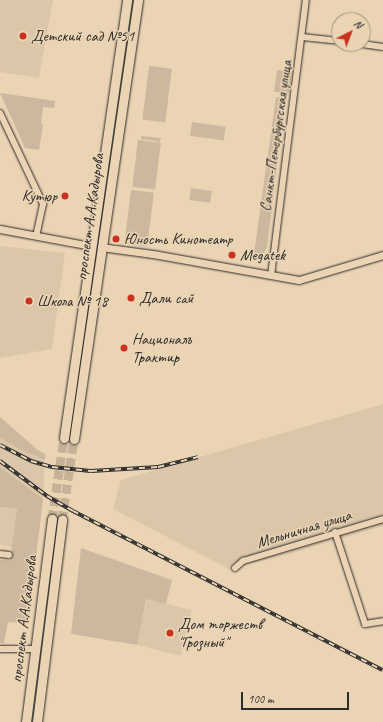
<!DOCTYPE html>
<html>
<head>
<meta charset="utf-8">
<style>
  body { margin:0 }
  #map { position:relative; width:383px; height:722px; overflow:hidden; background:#ebd4b4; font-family:Caveat,sans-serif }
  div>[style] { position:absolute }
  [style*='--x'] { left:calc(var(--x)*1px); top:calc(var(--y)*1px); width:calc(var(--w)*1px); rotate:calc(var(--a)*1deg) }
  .built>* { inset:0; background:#dbc6a9; transform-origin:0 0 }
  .green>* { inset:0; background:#ccb89e; transform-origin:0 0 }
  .primary-tunnel>* { height:9px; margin-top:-4.5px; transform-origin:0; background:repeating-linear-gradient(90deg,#c5b299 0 9px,transparent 0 13.5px) }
  .roads { filter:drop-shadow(0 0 1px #2b2b2b) drop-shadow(0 0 1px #2b2b2b) }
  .minor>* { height:6px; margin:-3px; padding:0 3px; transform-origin:3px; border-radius:3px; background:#ebd4b4 }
  .tertiary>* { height:7px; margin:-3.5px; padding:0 3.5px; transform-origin:3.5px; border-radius:3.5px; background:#ebd4b4 }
  .primary>* { height:9px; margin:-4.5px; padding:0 4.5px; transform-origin:4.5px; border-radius:4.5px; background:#ebd4b4 }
  .rail>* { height:3.5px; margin-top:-1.75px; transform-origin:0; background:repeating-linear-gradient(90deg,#ebd4b4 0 6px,#2b2b2b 0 12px); box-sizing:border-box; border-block:1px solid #2b2b2b }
  .dots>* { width:11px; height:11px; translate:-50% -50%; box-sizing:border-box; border:2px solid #ebd4b4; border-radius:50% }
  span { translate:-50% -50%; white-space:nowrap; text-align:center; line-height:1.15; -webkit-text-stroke:3px #ebd4b4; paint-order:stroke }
  .poi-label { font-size:16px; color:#2b2b2b }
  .left { translate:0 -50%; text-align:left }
  .right { translate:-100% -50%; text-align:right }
  .street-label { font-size:16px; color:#2b2b2b }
  .north { position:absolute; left:331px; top:12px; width:40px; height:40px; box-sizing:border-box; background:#ebd4b4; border:1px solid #9e907d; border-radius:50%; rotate:42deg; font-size:11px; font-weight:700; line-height:16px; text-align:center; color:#2b2b2b }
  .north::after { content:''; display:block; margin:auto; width:14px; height:18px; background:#c8321e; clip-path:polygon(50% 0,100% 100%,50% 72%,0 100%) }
  .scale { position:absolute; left:241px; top:692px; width:108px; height:18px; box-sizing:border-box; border:2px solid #2b2b2b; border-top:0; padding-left:5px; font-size:12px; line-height:14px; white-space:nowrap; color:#2b2b2b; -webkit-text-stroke:3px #ebd4b4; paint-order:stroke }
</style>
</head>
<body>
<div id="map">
  <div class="built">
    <div style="clip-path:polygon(0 0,53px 0,39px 78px,0 72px)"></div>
    <div style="clip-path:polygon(0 246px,65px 253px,52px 349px,0 358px)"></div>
    <div style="clip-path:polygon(383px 404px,383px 526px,285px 555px,229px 569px,113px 509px,121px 480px)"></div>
    <div style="clip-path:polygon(0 438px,17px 448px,45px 460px,43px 499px,0 467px)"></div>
    <div style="clip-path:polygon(0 507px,17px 509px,12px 547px,0 545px)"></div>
    <div style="left:147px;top:599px;width:46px;height:47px;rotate:14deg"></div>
  </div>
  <div class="green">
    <div style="left:149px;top:66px;width:23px;height:54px;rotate:7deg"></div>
    <div style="left:277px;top:70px;width:15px;height:22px;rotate:8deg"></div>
    <div style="clip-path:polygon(0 93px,55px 101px,54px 108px,43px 107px,41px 124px,43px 125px,39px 150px,25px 148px)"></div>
    <div style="clip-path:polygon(276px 97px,283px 98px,285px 102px,267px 247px,261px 258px,253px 261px)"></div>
    <div style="left:192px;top:122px;width:34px;height:14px;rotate:8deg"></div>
    <div style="clip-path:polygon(141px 136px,161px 138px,160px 142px,141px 139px)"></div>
    <div style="left:138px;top:140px;width:23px;height:47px;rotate:7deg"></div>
    <div style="left:191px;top:188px;width:21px;height:12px;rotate:8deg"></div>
    <div style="left:131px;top:190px;width:23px;height:54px;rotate:7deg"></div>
    <div style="clip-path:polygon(0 417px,38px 450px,45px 454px,45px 460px,17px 448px,0 438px)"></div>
    <div style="clip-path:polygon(0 467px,43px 499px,28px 623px,8px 622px,4px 643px,0 643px,0 560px,10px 560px,17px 509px,0 507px)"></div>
    <div style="clip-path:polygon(81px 548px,172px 580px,166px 604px,146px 599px,137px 645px,71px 634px)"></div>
  </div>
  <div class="primary-tunnel">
    <div style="--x:52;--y:519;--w:82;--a:-81.6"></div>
    <div style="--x:62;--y:520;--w:82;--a:-81.6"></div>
  </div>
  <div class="roads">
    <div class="minor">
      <div style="--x:302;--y:37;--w:37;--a:6"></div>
      <div style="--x:362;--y:44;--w:21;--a:8"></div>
      <div style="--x:0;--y:113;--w:101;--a:64.7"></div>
      <div style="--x:43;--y:204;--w:33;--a:102"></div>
      <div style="--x:271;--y:276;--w:278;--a:-82.8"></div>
      <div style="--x:335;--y:532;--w:97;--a:71.9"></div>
      <div style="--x:365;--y:624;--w:18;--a:-9"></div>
      <div style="--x:0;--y:554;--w:9;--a:6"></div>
      <div style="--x:235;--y:568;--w:11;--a:-41"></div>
      <div style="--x:243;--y:561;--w:146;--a:-16.7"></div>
      <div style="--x:0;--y:649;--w:35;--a:0"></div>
    </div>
    <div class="tertiary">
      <div style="--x:0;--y:229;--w:93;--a:10.6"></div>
      <div style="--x:101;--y:247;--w:52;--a:7.7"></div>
      <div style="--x:153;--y:254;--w:148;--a:10.1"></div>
      <div style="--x:299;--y:280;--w:88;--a:-16.6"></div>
    </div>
    <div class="primary">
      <div style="--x:64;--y:438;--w:443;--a:-81.8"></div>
      <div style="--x:74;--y:439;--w:444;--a:-81.7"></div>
      <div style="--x:26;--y:722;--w:205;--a:-82.7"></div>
      <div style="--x:37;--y:722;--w:204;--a:-82.9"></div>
    </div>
  </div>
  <div class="rail">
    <div style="--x:0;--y:445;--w:35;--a:27"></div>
    <div style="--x:31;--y:461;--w:22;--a:16"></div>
    <div style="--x:52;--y:467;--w:39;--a:6"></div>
    <div style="--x:91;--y:471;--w:67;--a:-3.4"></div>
    <div style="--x:158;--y:467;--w:41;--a:-14"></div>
    <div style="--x:0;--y:461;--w:59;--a:36.7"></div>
    <div style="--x:47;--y:496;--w:30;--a:30"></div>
    <div style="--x:73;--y:511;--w:348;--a:27.2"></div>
  </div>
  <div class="dots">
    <div style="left:23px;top:36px;background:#c8321e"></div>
    <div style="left:65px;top:196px;background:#c8321e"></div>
    <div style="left:116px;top:239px;background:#c8321e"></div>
    <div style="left:232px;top:255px;background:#c8321e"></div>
    <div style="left:131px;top:298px;background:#c8321e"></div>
    <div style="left:29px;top:301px;background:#c8321e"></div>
    <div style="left:124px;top:348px;background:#c8321e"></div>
    <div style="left:170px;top:633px;background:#c8321e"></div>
  </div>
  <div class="poi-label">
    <span class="left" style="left:31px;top:36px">Детский сад №51</span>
    <span class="right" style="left:57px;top:196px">Кутюр</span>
    <span class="left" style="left:124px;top:239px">Юность Кинотеатр</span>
    <span class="left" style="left:240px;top:255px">Megatek</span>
    <span class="left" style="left:139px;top:298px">Дали сай</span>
    <span class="left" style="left:37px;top:301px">Школа № 18</span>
    <span class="left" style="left:132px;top:348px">Националъ<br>Трактир</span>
    <span class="left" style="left:178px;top:633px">Дом торжеств<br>"Грозный"</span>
  </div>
  <div class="street-label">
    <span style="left:276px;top:136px;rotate:-82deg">Санкт-Петербургская улица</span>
    <span style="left:90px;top:217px;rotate:-82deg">проспект А.А.Кадырова</span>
    <span style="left:304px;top:529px;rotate:-17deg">Мельничная улица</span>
    <span style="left:24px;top:619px;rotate:-83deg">проспект А.А.Кадырова</span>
  </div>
  <div class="north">N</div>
  <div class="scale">100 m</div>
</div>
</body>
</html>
